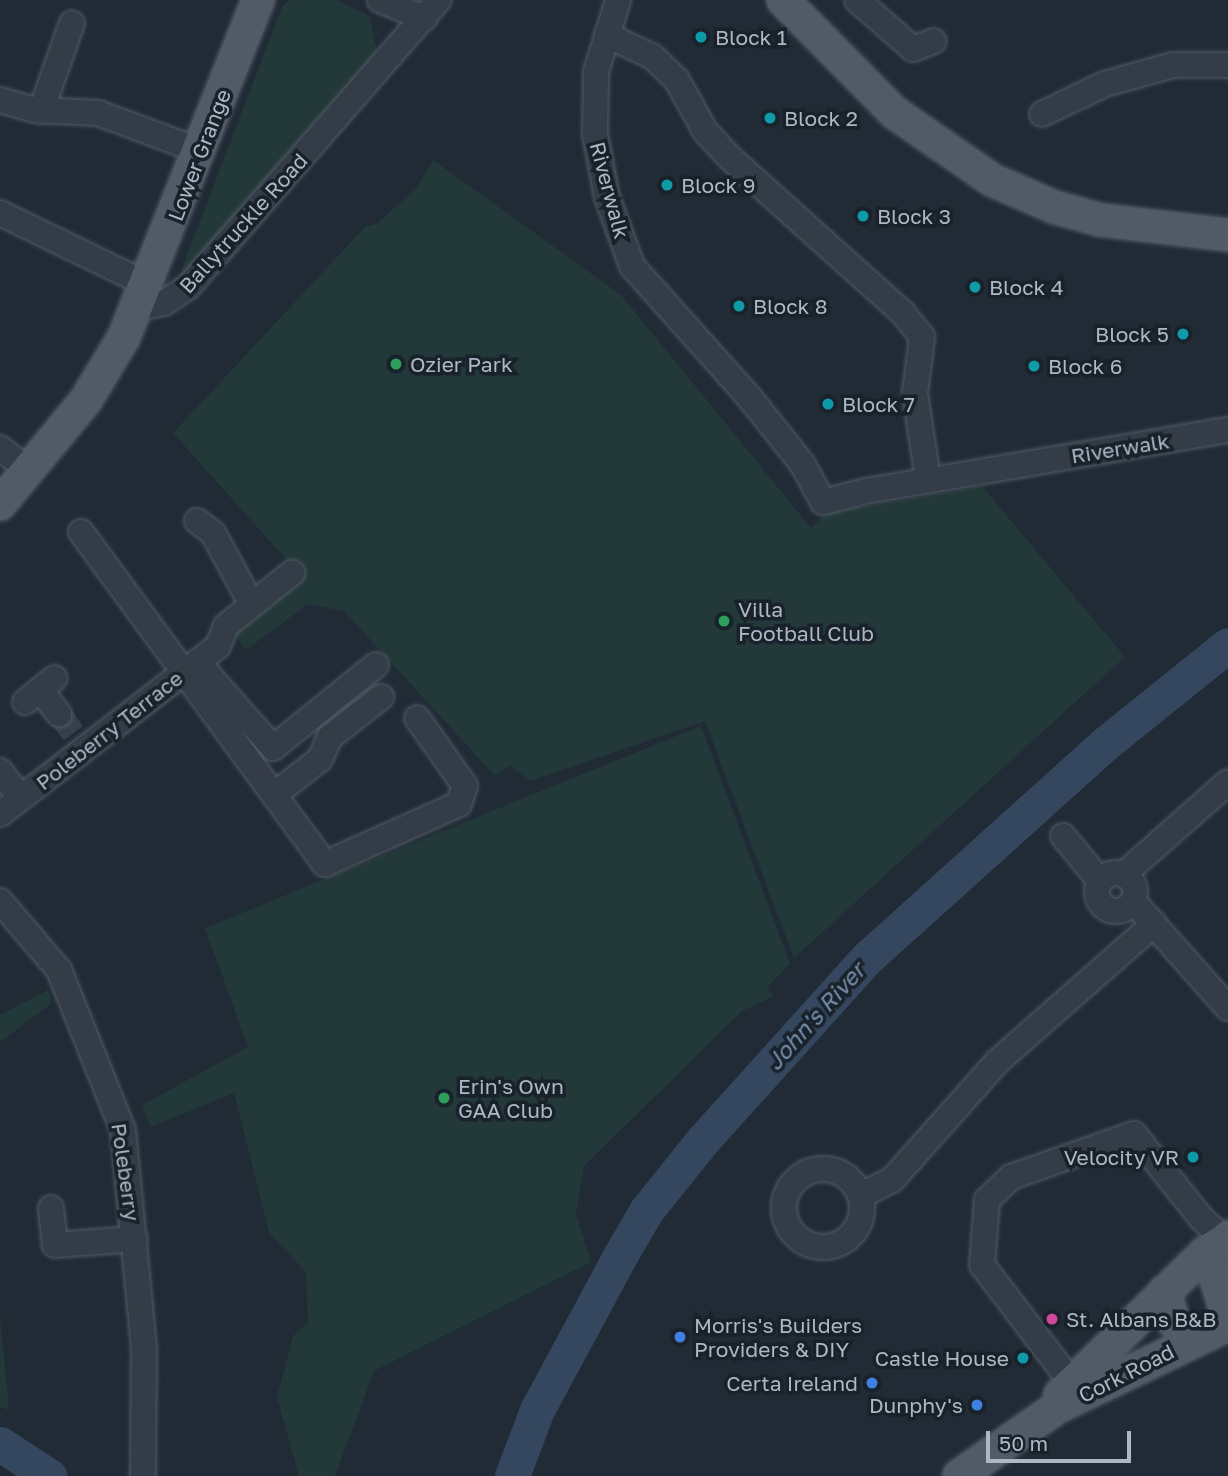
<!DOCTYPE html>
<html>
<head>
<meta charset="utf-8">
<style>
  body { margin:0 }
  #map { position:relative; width:1228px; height:1476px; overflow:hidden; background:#202b36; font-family:"Golos Text",sans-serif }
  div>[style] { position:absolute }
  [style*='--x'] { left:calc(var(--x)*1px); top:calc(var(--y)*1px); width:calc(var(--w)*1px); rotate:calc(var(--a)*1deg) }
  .green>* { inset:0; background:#233838 }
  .river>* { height:35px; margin:-17.5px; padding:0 17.5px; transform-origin:17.5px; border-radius:17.5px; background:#34475e }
  .minor-tunnel>* { height:24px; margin-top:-12px; transform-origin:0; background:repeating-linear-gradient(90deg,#35404b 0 24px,transparent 0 36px) }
  .roads { filter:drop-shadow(0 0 2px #515a65) drop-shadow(0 0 2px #515a65) }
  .minor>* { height:24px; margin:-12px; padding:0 12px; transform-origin:12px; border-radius:12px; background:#333c47 }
  .minor>.ring { margin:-12px; padding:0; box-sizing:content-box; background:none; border:24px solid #333c47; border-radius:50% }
  .major>* { height:32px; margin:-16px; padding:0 16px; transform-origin:16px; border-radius:16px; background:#515b67 }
  .dots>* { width:19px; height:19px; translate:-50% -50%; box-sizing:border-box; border:4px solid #19212b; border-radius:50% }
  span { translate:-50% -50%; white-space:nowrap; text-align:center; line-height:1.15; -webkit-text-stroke:7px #19212b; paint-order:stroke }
  .poi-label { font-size:21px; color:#aeb7c4 }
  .left { translate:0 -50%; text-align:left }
  .right { translate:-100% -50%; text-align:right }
  .street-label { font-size:21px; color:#aeb7c4 }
  .water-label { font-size:23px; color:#768fac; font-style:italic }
  .scale { position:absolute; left:986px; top:1431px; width:145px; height:32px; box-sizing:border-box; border:4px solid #aeb7c4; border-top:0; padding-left:9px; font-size:21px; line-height:24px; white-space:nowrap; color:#aeb7c4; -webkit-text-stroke:5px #19212b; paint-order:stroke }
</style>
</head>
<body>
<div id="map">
  <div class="green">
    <div style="clip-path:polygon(289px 0,337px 0,369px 16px,377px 51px,186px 274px,181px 271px,282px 7px)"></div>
    <div style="clip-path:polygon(433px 160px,621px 295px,811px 528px,826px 513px,982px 486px,1125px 657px,794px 958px,705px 721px,530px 781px,510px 766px,494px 775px,344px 611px,308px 604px,246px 650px,223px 621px,292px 566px,173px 433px,365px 227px,378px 223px,417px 187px)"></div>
    <div style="clip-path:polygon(701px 726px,790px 964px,768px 986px,773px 997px,742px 1011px,584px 1166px,576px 1214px,591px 1262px,374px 1371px,335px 1476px,299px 1476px,277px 1397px,293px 1336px,308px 1322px,306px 1272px,269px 1233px,234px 1093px,151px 1127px,142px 1105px,248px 1047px,205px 928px)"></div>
    <div style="clip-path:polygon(48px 990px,52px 1003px,0 1042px,0 1015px)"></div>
    <div style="clip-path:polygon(0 1316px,9px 1410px,0 1407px)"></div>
  </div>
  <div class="river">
    <div style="--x:0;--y:1444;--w:59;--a:33.1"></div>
    <div style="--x:512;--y:1476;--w:71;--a:-69.3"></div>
    <div style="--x:537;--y:1410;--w:175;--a:-61.7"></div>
    <div style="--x:620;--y:1256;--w:52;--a:-60"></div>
    <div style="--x:646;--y:1211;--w:91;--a:-51.2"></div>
    <div style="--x:703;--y:1140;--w:244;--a:-48"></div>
    <div style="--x:866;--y:959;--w:323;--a:-42"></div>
    <div style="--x:1106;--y:743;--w:156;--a:-38.8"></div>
  </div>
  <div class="minor-tunnel">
    <div style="--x:59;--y:714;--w:26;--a:53"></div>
  </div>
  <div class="roads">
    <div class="minor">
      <div style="--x:380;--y:0;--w:48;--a:22.2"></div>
      <div style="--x:618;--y:0;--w:75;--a:107"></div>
      <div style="--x:596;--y:72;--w:62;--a:90.9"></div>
      <div style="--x:595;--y:134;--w:64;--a:79.2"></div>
      <div style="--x:607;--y:197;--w:73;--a:70.1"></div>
      <div style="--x:632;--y:266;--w:176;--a:48.2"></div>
      <div style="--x:749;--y:397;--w:87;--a:51.5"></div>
      <div style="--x:803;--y:465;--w:42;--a:61.6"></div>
      <div style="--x:823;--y:502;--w:44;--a:-14.3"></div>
      <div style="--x:866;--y:491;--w:367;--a:-9.6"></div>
      <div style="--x:857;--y:0;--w:74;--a:41.2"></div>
      <div style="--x:913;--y:49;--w:22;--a:-21"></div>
      <div style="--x:607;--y:35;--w:51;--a:25.6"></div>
      <div style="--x:653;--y:57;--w:33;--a:44"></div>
      <div style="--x:677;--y:80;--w:58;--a:61.2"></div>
      <div style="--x:705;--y:131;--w:35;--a:47"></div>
      <div style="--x:729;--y:157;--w:232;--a:41.9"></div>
      <div style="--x:902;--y:312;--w:32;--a:51"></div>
      <div style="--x:922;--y:337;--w:56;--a:97.1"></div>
      <div style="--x:915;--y:393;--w:88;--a:81.5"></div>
      <div style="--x:0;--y:100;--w:36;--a:16"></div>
      <div style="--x:35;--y:110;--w:63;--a:2.7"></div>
      <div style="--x:98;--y:113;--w:109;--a:20.4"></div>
      <div style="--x:41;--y:111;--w:93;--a:-70.6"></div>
      <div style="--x:1042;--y:114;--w:70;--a:-25.5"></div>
      <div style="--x:1105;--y:84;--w:71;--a:-15.6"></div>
      <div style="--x:1173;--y:65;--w:55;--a:0"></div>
      <div style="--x:0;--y:213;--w:165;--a:25.9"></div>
      <div style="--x:138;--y:308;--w:26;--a:-11"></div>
      <div style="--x:164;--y:303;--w:29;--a:-34"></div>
      <div style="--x:188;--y:287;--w:381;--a:-48.9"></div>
      <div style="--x:0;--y:448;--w:36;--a:38"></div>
      <div style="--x:197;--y:521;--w:20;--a:37"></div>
      <div style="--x:213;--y:533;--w:80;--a:61.5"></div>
      <div style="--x:81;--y:532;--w:412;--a:53.7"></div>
      <div style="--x:325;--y:864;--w:147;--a:-24.1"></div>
      <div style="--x:459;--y:804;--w:19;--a:-72"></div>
      <div style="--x:465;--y:786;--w:83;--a:-125.2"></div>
      <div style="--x:197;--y:662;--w:115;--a:48.5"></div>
      <div style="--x:273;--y:748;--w:132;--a:-38.9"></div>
      <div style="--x:40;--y:690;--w:31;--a:52"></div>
      <div style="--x:25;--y:702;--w:38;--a:-39"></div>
      <div style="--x:0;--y:771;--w:34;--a:52"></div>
      <div style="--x:274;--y:795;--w:58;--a:-38"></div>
      <div style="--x:320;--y:759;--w:24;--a:-66"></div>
      <div style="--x:330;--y:737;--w:65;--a:-38.1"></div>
      <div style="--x:0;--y:814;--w:275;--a:-37.6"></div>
      <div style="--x:218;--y:646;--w:22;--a:-68"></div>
      <div style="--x:226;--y:626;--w:85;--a:-38.8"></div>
      <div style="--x:1063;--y:836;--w:58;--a:50.6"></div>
      <div class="ring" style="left:1097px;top:873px;width:14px;height:14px"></div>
      <div style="--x:1123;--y:875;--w:140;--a:-41.5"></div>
      <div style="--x:0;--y:901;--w:91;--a:49.5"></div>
      <div style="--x:59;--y:970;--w:172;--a:68.2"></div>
      <div style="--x:123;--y:1130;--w:221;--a:84.5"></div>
      <div style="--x:144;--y:1350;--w:126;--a:90.5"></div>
      <div style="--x:1133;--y:901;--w:143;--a:48.4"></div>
      <div class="ring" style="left:784px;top:1169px;width:54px;height:54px"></div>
      <div style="--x:860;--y:1196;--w:36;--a:-27"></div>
      <div style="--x:892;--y:1180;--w:159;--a:-48.3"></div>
      <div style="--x:998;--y:1061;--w:208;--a:-41.3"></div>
      <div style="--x:51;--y:1208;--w:37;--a:84"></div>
      <div style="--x:55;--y:1245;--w:80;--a:-4.3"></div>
      <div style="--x:1072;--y:1383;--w:148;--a:-127.3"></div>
      <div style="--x:982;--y:1265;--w:65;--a:-85.6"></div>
      <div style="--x:987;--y:1200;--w:33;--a:-44"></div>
      <div style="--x:1011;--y:1177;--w:130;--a:-19.3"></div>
      <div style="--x:1134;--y:1134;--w:107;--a:51.4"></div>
      <div style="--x:1201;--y:1218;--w:33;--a:43"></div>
    </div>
    <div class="major">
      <div style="--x:783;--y:0;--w:159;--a:45.3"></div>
      <div style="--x:895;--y:113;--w:118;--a:34.6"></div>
      <div style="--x:992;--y:180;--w:68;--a:23.5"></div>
      <div style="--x:1054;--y:207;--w:49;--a:15.5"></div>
      <div style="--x:1101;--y:220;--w:128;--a:6.7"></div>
      <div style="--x:0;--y:504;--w:135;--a:-50.4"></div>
      <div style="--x:86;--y:400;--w:74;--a:-58.9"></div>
      <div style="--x:124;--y:337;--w:363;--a:-68.3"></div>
      <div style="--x:1228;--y:1237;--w:18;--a:124"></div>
      <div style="--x:1218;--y:1252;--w:20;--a:101"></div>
      <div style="--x:1214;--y:1272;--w:48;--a:73.1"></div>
      <div style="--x:1165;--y:1291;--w:31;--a:75"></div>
      <div style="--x:1173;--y:1321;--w:27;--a:42"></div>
      <div style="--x:1060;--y:1395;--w:203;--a:-44.4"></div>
      <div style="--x:1205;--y:1253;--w:24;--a:-33"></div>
      <div style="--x:959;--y:1476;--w:118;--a:-35"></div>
      <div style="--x:1056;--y:1408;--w:191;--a:-25.8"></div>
    </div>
  </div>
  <div class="dots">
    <div style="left:701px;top:37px;background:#0f9aa8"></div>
    <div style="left:770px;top:118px;background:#0f9aa8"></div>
    <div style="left:667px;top:185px;background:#0f9aa8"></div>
    <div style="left:863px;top:216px;background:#0f9aa8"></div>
    <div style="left:975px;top:287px;background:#0f9aa8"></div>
    <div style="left:739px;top:306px;background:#0f9aa8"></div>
    <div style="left:1183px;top:334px;background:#0f9aa8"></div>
    <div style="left:396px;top:364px;background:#2e9e5b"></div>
    <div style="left:1034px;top:366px;background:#0f9aa8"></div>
    <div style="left:828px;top:404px;background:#0f9aa8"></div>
    <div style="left:724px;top:621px;background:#2e9e5b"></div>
    <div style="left:444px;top:1098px;background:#2e9e5b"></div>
    <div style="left:1193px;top:1157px;background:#0f9aa8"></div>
    <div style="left:1052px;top:1319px;background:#d1479c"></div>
    <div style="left:680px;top:1337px;background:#3f7fe0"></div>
    <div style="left:1023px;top:1358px;background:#0f9aa8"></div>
    <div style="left:872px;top:1383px;background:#3f7fe0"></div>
    <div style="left:977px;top:1405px;background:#3f7fe0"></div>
  </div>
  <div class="poi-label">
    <span class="left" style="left:715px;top:37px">Block 1</span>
    <span class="left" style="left:784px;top:118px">Block 2</span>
    <span class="left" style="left:681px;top:185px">Block 9</span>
    <span class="left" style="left:877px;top:216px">Block 3</span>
    <span class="left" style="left:989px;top:287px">Block 4</span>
    <span class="left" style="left:753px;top:306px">Block 8</span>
    <span class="right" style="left:1169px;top:334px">Block 5</span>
    <span class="left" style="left:410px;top:364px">Ozier Park</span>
    <span class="left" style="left:1048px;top:366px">Block 6</span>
    <span class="left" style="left:842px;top:404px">Block 7</span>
    <span class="left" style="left:738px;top:621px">Villa<br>Football Club</span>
    <span class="left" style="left:458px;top:1098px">Erin's Own<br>GAA Club</span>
    <span class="right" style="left:1179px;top:1157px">Velocity VR</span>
    <span class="left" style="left:1066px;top:1319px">St. Albans B&amp;B</span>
    <span class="left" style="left:694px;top:1337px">Morris's Builders<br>Providers &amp; DIY</span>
    <span class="right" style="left:1009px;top:1358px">Castle House</span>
    <span class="right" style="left:858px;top:1383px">Certa Ireland</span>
    <span class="right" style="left:963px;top:1405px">Dunphy's</span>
  </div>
  <div class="street-label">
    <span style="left:199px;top:155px;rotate:-69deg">Lower Grange</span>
    <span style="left:610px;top:190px;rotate:75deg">Riverwalk</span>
    <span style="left:243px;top:223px;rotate:-48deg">Ballytruckle Road</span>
    <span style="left:1120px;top:448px;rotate:-9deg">Riverwalk</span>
    <span style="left:109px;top:730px;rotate:-38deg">Poleberry Terrace</span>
    <span style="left:126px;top:1172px;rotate:82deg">Poleberry</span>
    <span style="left:1126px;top:1373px;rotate:-27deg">Cork Road</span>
  </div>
  <div class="water-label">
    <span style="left:815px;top:1016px;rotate:-48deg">John's River</span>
  </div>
  <div class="scale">50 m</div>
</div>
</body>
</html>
